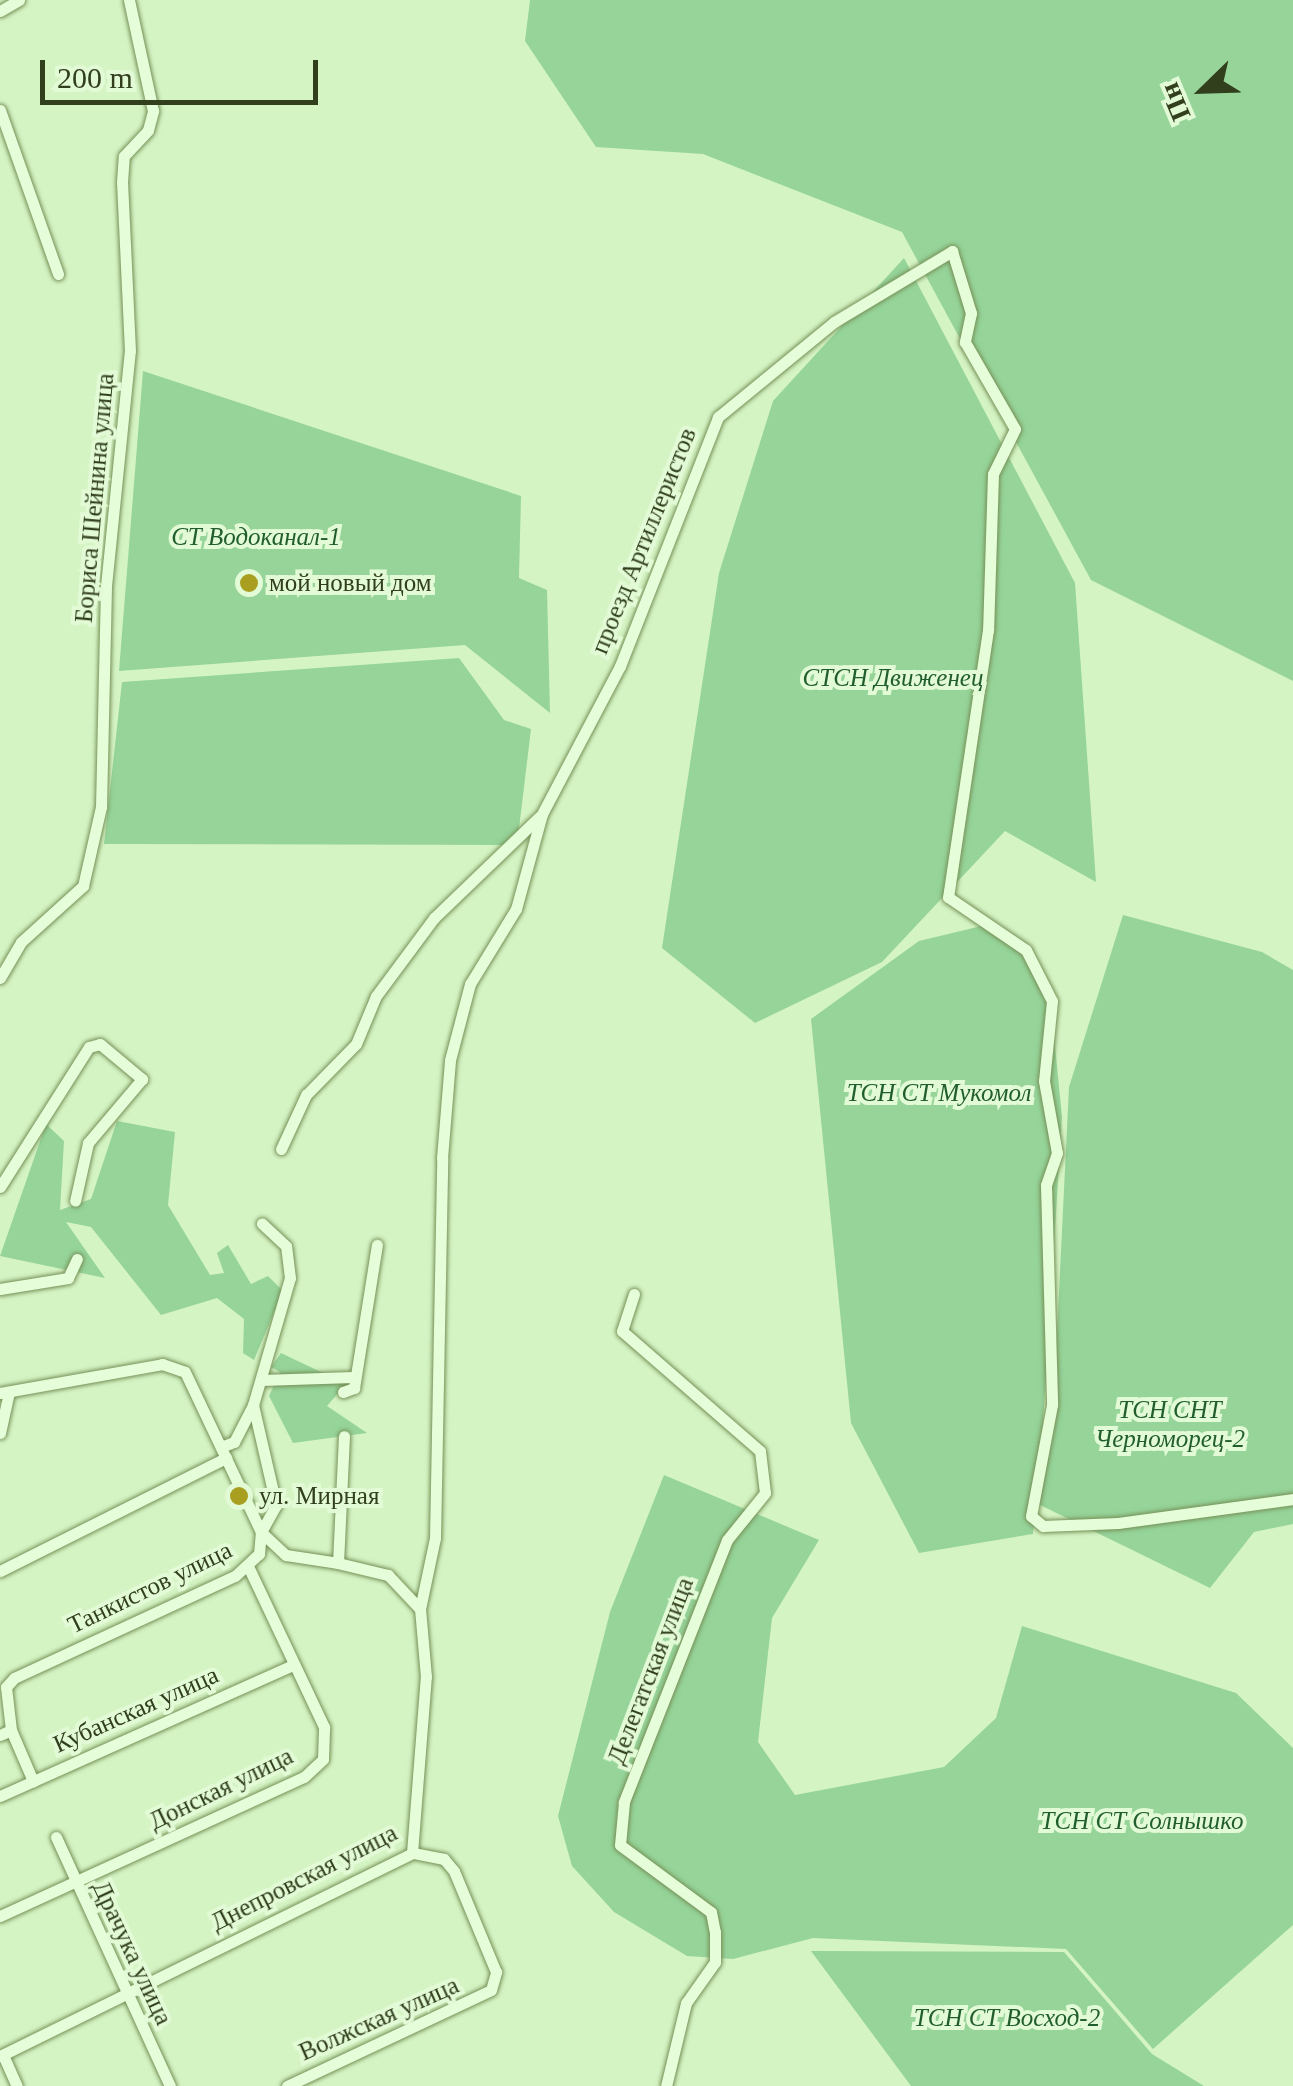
<!DOCTYPE html>
<html>
<head>
<meta charset="utf-8">
<style>
  body { margin:0 }
  #map { position:relative; width:1293px; height:2086px; overflow:hidden; background:#d5f4c4; font-family:"Times New Roman",serif }
  div>[style] { position:absolute }
  [style*='--x'] { left:calc(var(--x)*1px); top:calc(var(--y)*1px); width:calc(var(--w)*1px); rotate:calc(var(--a)*1deg) }
  .green>* { inset:0; background:#96d49a }
  .roads { filter:drop-shadow(0 0 2px #769157) drop-shadow(0 0 2px #769157) }
  .minor>* { height:11px; margin:-5.5px; padding:0 5.5px; transform-origin:5.5px; border-radius:5.5px; background:#e6fdd9 }
  .dots>* { width:28px; height:28px; translate:-50% -50%; box-sizing:border-box; border:5px solid #e2fad5; border-radius:50% }
  span { translate:-50% -50%; white-space:nowrap; text-align:center; line-height:1.15; -webkit-text-stroke:8px #e2fad5; paint-order:stroke }
  .street-label { font-size:25px; color:#313f1d }
  .park-label { font-size:25px; color:#215e2d; font-style:italic }
  .poi-label { font-size:25px; color:#313f1d }
  .left { translate:0 -50%; text-align:left }
  .north { position:absolute; left:1153px; top:40px; width:100px; height:100px; -webkit-text-stroke:8px #e2fad5; paint-order:stroke; rotate:247deg; font-size:28px; font-weight:700; line-height:40px; text-align:center; color:#313f1d }
  .north::after { content:''; display:block; margin:auto; width:35px; height:45px; background:#313f1d; clip-path:polygon(50% 0,100% 100%,50% 72%,0 100%) }
  .scale { position:absolute; left:40px; top:60px; width:278px; height:45px; box-sizing:border-box; border:5px solid #313f1d; border-top:0; padding-left:12px; font-size:30px; line-height:35px; white-space:nowrap; color:#313f1d; -webkit-text-stroke:8px #e2fad5; paint-order:stroke }
</style>
</head>
<body>
<div id="map">
  <div class="green">
    <div style="clip-path:polygon(530px 0,1293px 0,1293px 681px,1091px 580px,902px 232px,703px 154px,596px 147px,525px 41px)"></div>
    <div style="clip-path:polygon(904px 258px,1075px 583px,1096px 882px,1005px 831px,882px 962px,755px 1023px,662px 948px,719px 573px,773px 401px)"></div>
    <div style="clip-path:polygon(143px 371px,521px 496px,519px 578px,547px 590px,550px 713px,465px 645px,119px 671px)"></div>
    <div style="clip-path:polygon(459px 658px,504px 720px,531px 729px,517px 845px,104px 844px,122px 682px)"></div>
    <div style="clip-path:polygon(1123px 915px,1262px 952px,1293px 970px,1293px 1524px,1254px 1532px,1210px 1588px,1036px 1503px,1033px 1534px,919px 1553px,851px 1423px,811px 1019px,919px 941px,994px 923px,1049px 985px,1062px 1117px,1040px 1472px,1057px 1333px,1069px 1087px)"></div>
    <div style="clip-path:polygon(117px 1121px,175px 1132px,168px 1205px,210px 1275px,224px 1273px,217px 1253px,228px 1245px,251px 1284px,268px 1276px,283px 1291px,254px 1360px,243px 1353px,244px 1319px,217px 1298px,161px 1315px,91px 1227px,66px 1222px,105px 1278px,0 1256px,46px 1124px,64px 1141px,60px 1210px,91px 1199px)"></div>
    <div style="clip-path:polygon(281px 1353px,346px 1384px,327px 1406px,367px 1433px,293px 1443px,269px 1396px,280px 1372px,271px 1367px)"></div>
    <div style="clip-path:polygon(664px 1475px,819px 1540px,772px 1618px,758px 1742px,795px 1795px,944px 1767px,996px 1718px,1022px 1626px,1236px 1693px,1293px 1748px,1293px 1925px,1153px 2049px,1066px 1949px,813px 1938px,733px 1959px,687px 1956px,614px 1912px,572px 1866px,558px 1816px,610px 1612px)"></div>
    <div style="clip-path:polygon(811px 1951px,1064px 1952px,1152px 2054px,1204px 2086px,911px 2086px)"></div>
  </div>
  <div class="roads">
    <div class="minor">
      <div style="--x:0;--y:11;--w:22;--a:-30"></div>
      <div style="--x:0;--y:110;--w:174;--a:70.5"></div>
      <div style="--x:0;--y:978;--w:42;--a:-59.7"></div>
      <div style="--x:21;--y:942;--w:84;--a:-42.1"></div>
      <div style="--x:83;--y:886;--w:81;--a:-77.2"></div>
      <div style="--x:101;--y:807;--w:221;--a:-88.7"></div>
      <div style="--x:106;--y:586;--w:236;--a:-84.2"></div>
      <div style="--x:130;--y:351;--w:169;--a:-92.7"></div>
      <div style="--x:122;--y:182;--w:26;--a:-86"></div>
      <div style="--x:124;--y:156;--w:35;--a:-47"></div>
      <div style="--x:148;--y:130;--w:20;--a:-75"></div>
      <div style="--x:153;--y:111;--w:114;--a:-102.2"></div>
      <div style="--x:281;--y:1149;--w:60;--a:-65.2"></div>
      <div style="--x:306;--y:1095;--w:71;--a:-45.6"></div>
      <div style="--x:356;--y:1044;--w:52;--a:-67.4"></div>
      <div style="--x:376;--y:996;--w:97;--a:-53.4"></div>
      <div style="--x:434;--y:918;--w:146;--a:-43.9"></div>
      <div style="--x:0;--y:1187;--w:166;--a:-57.6"></div>
      <div style="--x:89;--y:1047;--w:11;--a:-15"></div>
      <div style="--x:100;--y:1044;--w:55;--a:39.8"></div>
      <div style="--x:142;--y:1079;--w:84;--a:130.2"></div>
      <div style="--x:88;--y:1143;--w:59;--a:102.6"></div>
      <div style="--x:0;--y:1289;--w:69;--a:-9.2"></div>
      <div style="--x:68;--y:1278;--w:21;--a:-65"></div>
      <div style="--x:634;--y:1294;--w:39;--a:108"></div>
      <div style="--x:622;--y:1331;--w:183;--a:41"></div>
      <div style="--x:760;--y:1451;--w:42;--a:83.2"></div>
      <div style="--x:765;--y:1493;--w:60;--a:129"></div>
      <div style="--x:727;--y:1540;--w:282;--a:111.5"></div>
      <div style="--x:624;--y:1802;--w:43;--a:95.3"></div>
      <div style="--x:620;--y:1845;--w:113;--a:36.4"></div>
      <div style="--x:711;--y:1912;--w:20;--a:79"></div>
      <div style="--x:715;--y:1932;--w:30;--a:90"></div>
      <div style="--x:715;--y:1962;--w:50;--a:125.3"></div>
      <div style="--x:686;--y:2003;--w:85;--a:103.5"></div>
      <div style="--x:261;--y:1380;--w:92;--a:-1.9"></div>
      <div style="--x:343;--y:1392;--w:12;--a:-20"></div>
      <div style="--x:354;--y:1388;--w:145;--a:-80.9"></div>
      <div style="--x:0;--y:1393;--w:165;--a:-10.1"></div>
      <div style="--x:162;--y:1364;--w:24;--a:19"></div>
      <div style="--x:185;--y:1372;--w:177;--a:64.6"></div>
      <div style="--x:253;--y:1405;--w:103;--a:77"></div>
      <div style="--x:276;--y:1505;--w:31;--a:119"></div>
      <div style="--x:0;--y:1433;--w:42;--a:-77.6"></div>
      <div style="--x:221;--y:1447;--w:14;--a:-21"></div>
      <div style="--x:234;--y:1442;--w:42;--a:-62.8"></div>
      <div style="--x:253;--y:1405;--w:132;--a:-73.8"></div>
      <div style="--x:290;--y:1278;--w:32;--a:-97"></div>
      <div style="--x:286;--y:1246;--w:33;--a:-137"></div>
      <div style="--x:0;--y:1571;--w:253;--a:-26.6"></div>
      <div style="--x:420;--y:1609;--w:73;--a:-78.1"></div>
      <div style="--x:435;--y:1538;--w:380;--a:-88.9"></div>
      <div style="--x:442;--y:1158;--w:98;--a:-85.3"></div>
      <div style="--x:450;--y:1060;--w:79;--a:-75.3"></div>
      <div style="--x:470;--y:984;--w:88;--a:-58.5"></div>
      <div style="--x:516;--y:909;--w:98;--a:-74.7"></div>
      <div style="--x:542;--y:814;--w:167;--a:-62.2"></div>
      <div style="--x:620;--y:666;--w:268;--a:-68.5"></div>
      <div style="--x:718;--y:417;--w:150;--a:-39.3"></div>
      <div style="--x:834;--y:322;--w:138;--a:-31"></div>
      <div style="--x:952;--y:251;--w:65;--a:73"></div>
      <div style="--x:971;--y:313;--w:30;--a:102"></div>
      <div style="--x:965;--y:342;--w:100;--a:60.1"></div>
      <div style="--x:1015;--y:429;--w:50;--a:116.1"></div>
      <div style="--x:993;--y:474;--w:156;--a:91.8"></div>
      <div style="--x:988;--y:630;--w:270;--a:98.5"></div>
      <div style="--x:948;--y:897;--w:94;--a:34.2"></div>
      <div style="--x:1026;--y:950;--w:57;--a:63"></div>
      <div style="--x:1052;--y:1001;--w:80;--a:95.7"></div>
      <div style="--x:1044;--y:1081;--w:73;--a:79.8"></div>
      <div style="--x:1057;--y:1153;--w:34;--a:109"></div>
      <div style="--x:1046;--y:1185;--w:220;--a:88.4"></div>
      <div style="--x:1052;--y:1405;--w:113;--a:100.7"></div>
      <div style="--x:1031;--y:1516;--w:16;--a:40"></div>
      <div style="--x:1043;--y:1526;--w:75;--a:-2.3"></div>
      <div style="--x:1118;--y:1523;--w:177;--a:-7.8"></div>
      <div style="--x:11;--y:1730;--w:56;--a:66.7"></div>
      <div style="--x:0;--y:1735;--w:12;--a:-24"></div>
      <div style="--x:11;--y:1730;--w:43;--a:-96.6"></div>
      <div style="--x:6;--y:1687;--w:12;--a:-48"></div>
      <div style="--x:14;--y:1678;--w:243;--a:-24.8"></div>
      <div style="--x:235;--y:1576;--w:33;--a:-43"></div>
      <div style="--x:259;--y:1554;--w:22;--a:-85"></div>
      <div style="--x:261;--y:1532;--w:34;--a:43"></div>
      <div style="--x:286;--y:1555;--w:53;--a:8.7"></div>
      <div style="--x:338;--y:1563;--w:127;--a:-87.3"></div>
      <div style="--x:0;--y:1796;--w:319;--a:-24.1"></div>
      <div style="--x:56;--y:1837;--w:274;--a:65.4"></div>
      <div style="--x:0;--y:1916;--w:334;--a:-24.6"></div>
      <div style="--x:304;--y:1777;--w:26;--a:-43"></div>
      <div style="--x:323;--y:1759;--w:32;--a:-88"></div>
      <div style="--x:324;--y:1727;--w:176;--a:-115.3"></div>
      <div style="--x:3;--y:2055;--w:34;--a:66"></div>
      <div style="--x:0;--y:2056;--w:459;--a:-26.2"></div>
      <div style="--x:412;--y:1853;--w:177;--a:-85.5"></div>
      <div style="--x:426;--y:1677;--w:68;--a:-95"></div>
      <div style="--x:420;--y:1609;--w:47;--a:-133.3"></div>
      <div style="--x:388;--y:1575;--w:51;--a:-166.5"></div>
      <div style="--x:287;--y:2086;--w:225;--a:-25.2"></div>
      <div style="--x:491;--y:1990;--w:19;--a:-74"></div>
      <div style="--x:496;--y:1972;--w:109;--a:-112.6"></div>
      <div style="--x:454;--y:1871;--w:16;--a:-130"></div>
      <div style="--x:444;--y:1859;--w:33;--a:-169"></div>
    </div>
  </div>
  <div class="dots">
    <div style="left:249px;top:583px;background:#a89f20"></div>
    <div style="left:239px;top:1496px;background:#a89f20"></div>
  </div>
  <div class="street-label">
    <span style="left:95px;top:498px;rotate:-85deg">Бориса Шейнина улица</span>
    <span style="left:644px;top:541px;rotate:-68deg">проезд Артиллеристов</span>
    <span style="left:150px;top:1588px;rotate:-26deg">Танкистов улица</span>
    <span style="left:651px;top:1671px;rotate:-69deg">Делегатская улица</span>
    <span style="left:136px;top:1710px;rotate:-24deg">Кубанская улица</span>
    <span style="left:221px;top:1789px;rotate:-26deg">Донская улица</span>
    <span style="left:304px;top:1878px;rotate:-27deg">Днепровская улица</span>
    <span style="left:132px;top:1953px;rotate:65deg">Драчука улица</span>
    <span style="left:379px;top:2019px;rotate:-24deg">Волжская улица</span>
  </div>
  <div class="park-label">
    <span style="left:256px;top:537px">СТ Водоканал-1</span>
    <span style="left:893px;top:678px">СТСН Движенец</span>
    <span style="left:939px;top:1093px">ТСН СТ Мукомол</span>
    <span style="left:1170px;top:1425px">ТСН СНТ<br>Черноморец-2</span>
    <span style="left:1142px;top:1821px">ТСН СТ Солнышко</span>
    <span style="left:1007px;top:2018px">ТСН СТ Восход-2</span>
  </div>
  <div class="poi-label">
    <span class="left" style="left:269px;top:583px">мой новый дом</span>
    <span class="left" style="left:259px;top:1496px">ул. Мирная</span>
  </div>
  <div class="north">Пн</div>
  <div class="scale">200 m</div>
</div>
</body>
</html>
